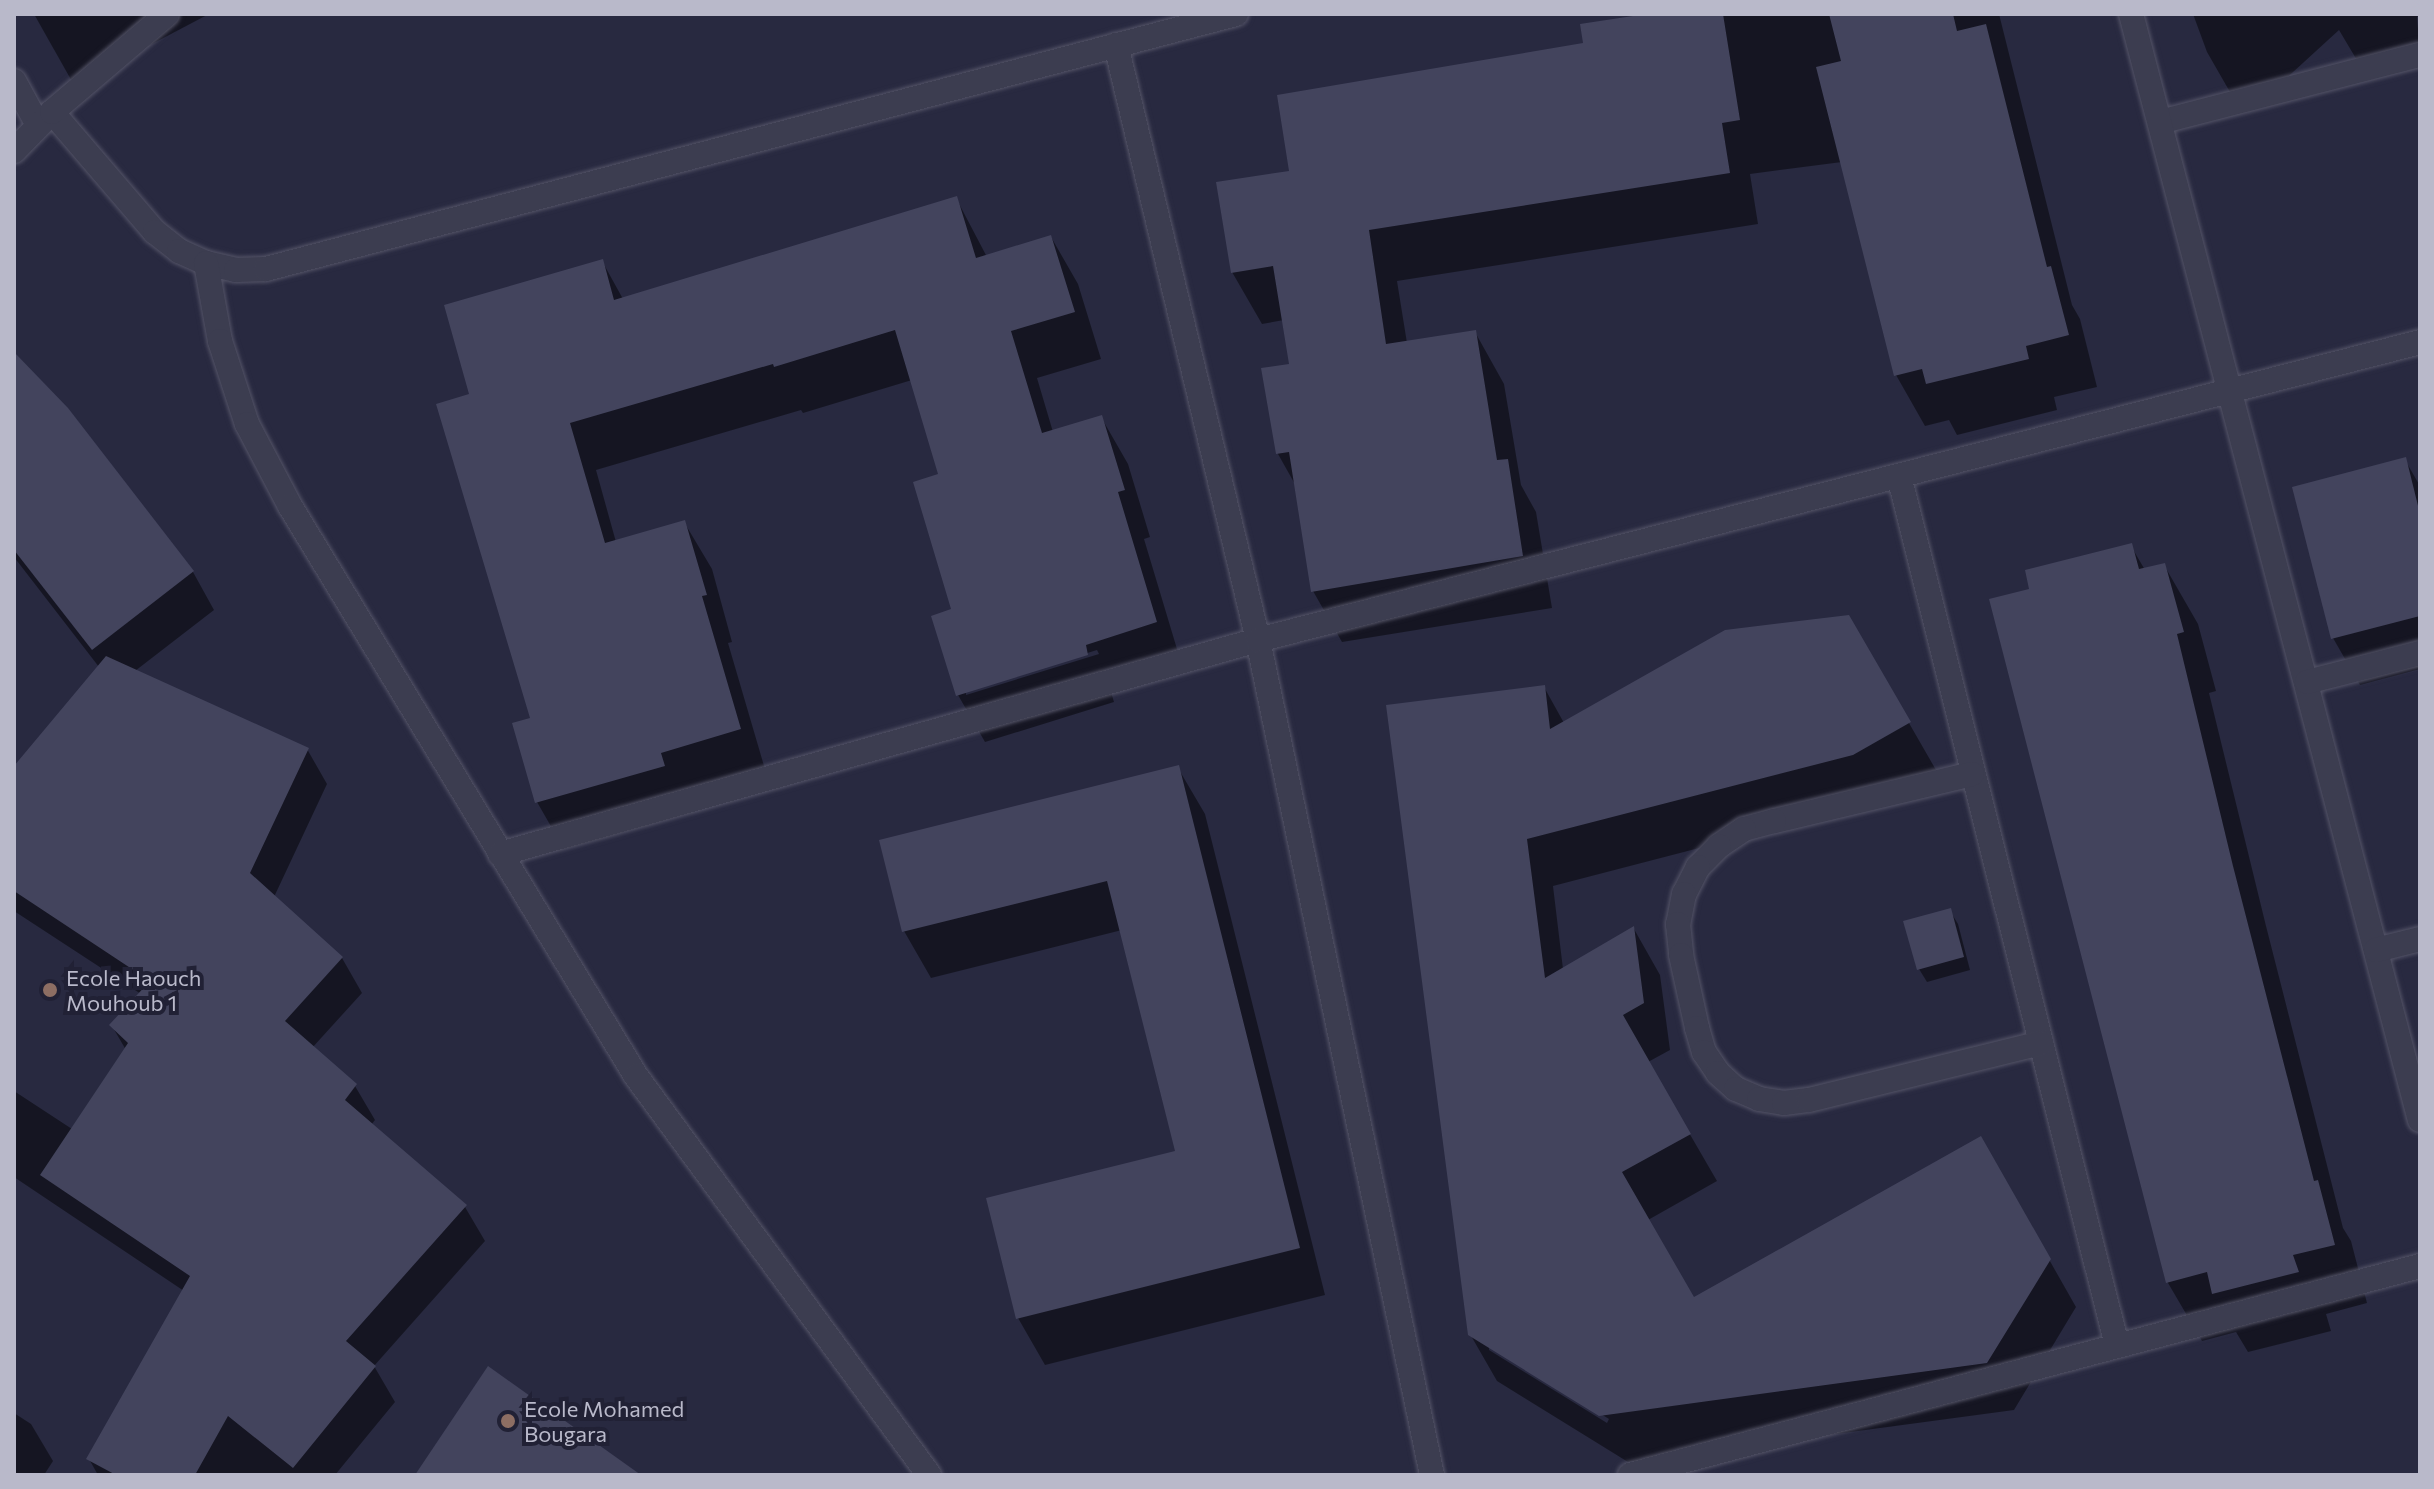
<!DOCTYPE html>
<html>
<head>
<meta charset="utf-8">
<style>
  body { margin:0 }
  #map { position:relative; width:2434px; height:1489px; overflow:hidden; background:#282940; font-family:Commissioner,sans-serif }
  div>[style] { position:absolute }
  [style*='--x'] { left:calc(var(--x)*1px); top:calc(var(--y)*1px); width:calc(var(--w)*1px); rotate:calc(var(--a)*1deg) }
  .shadow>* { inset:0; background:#0007 }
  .building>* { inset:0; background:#43445d }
  .roads { filter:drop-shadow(0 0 2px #545467) drop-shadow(0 0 2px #545467) }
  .lane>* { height:24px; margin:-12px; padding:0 12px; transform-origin:12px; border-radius:12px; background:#3c3d50 }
  .street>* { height:24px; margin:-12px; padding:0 12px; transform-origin:12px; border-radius:12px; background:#3c3d50 }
  .dots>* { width:22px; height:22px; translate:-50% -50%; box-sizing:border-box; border:4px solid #212135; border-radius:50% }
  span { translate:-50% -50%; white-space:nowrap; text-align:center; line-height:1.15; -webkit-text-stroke:8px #212135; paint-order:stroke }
  .poi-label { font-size:22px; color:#b9b9ca }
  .left { translate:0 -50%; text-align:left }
  .frame { position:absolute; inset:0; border:16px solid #b9b9ca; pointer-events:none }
</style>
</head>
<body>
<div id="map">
  <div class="shadow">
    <div style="clip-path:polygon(34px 14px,209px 14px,74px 85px)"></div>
    <div style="clip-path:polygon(1659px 14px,1999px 14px,2072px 305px,2080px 319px,2097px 387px,2054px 397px,2057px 410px,1957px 435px,1949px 420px,1925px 426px,1896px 375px,1842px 162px,1750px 174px,1758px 224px,1397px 281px,1407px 343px,1475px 332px,1504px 384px,1521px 485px,1536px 512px,1552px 608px,1342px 642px,1313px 591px,1296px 486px,1278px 454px,1291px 365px,1284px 320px,1262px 324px,1232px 272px,1291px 173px)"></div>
    <div style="clip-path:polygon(2193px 14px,2420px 14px,2417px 17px,2420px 53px,2364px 72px,2339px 30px,2280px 84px,2234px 99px,2207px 52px)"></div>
    <div style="clip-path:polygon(evenodd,956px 198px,987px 257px,1051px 237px,1078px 284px,1101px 359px,1037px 378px,1053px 432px,1101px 417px,1128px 464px,1150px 537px,1144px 539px,1183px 669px,1111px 692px,1114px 702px,985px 742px,958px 695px,941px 476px,912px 380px,803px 413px,801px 410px,596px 470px,616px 542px,684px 522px,712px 569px,732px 642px,728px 643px,767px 776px,686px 800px,690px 813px,564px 849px,537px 802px,532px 719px,472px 396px,602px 261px,623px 299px,956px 198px,1097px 650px,1099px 654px,966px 695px,966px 691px,1097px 650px)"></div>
    <div style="clip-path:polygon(14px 354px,66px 409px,193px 572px,214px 610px,135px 671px,307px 749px,327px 784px,274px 897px,342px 958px,362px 993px,312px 1048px,355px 1086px,375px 1120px,371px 1125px,465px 1207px,485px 1241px,374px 1366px,395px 1402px,335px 1475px,98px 1475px,89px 1459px,184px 1291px,14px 1177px,14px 1091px,72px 1129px,126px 1050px,112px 1026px,141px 994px,14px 911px,14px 769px,99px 667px,14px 557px)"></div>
    <div style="clip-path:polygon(2405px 460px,2420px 486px,2420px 669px,2360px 685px,2333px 638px)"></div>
    <div style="clip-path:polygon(2131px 546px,2145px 570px,2164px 565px,2198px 624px,2216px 691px,2209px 693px,2266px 926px,2343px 1228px,2351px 1241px,2367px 1303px,2326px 1314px,2331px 1331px,2248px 1352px,2236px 1332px,2202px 1341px,2168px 1283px,1991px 600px,2032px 590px)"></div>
    <div style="clip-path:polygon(evenodd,1848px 617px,1936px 770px,1880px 801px,1553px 886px,1563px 969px,1634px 929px,1660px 975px,1670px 1050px,1648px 1062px,1717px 1181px,1648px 1220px,1693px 1300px,1980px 1138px,2076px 1307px,2014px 1410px,1628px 1462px,1497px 1381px,1470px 1334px,1544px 687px,1564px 723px,1848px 617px,1489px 1345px,1609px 1419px,1607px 1423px,1489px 1350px,1489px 1345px)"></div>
    <div style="clip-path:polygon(1178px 768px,1205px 814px,1325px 1295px,1045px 1365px,1018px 1318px,1177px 1152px,1122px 930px,931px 978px,904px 931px)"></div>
    <div style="clip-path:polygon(1950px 911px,1958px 924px,1970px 970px,1927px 982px,1919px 969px)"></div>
    <div style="clip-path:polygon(14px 1413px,31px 1424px,53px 1461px,44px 1475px,14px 1475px)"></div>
  </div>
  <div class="building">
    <div style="clip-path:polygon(1646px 14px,1723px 14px,1740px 120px,1722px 123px,1730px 173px,1369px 230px,1386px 344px,1476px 330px,1497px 460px,1508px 459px,1523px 556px,1311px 592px,1289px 452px,1276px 454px,1261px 368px,1289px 364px,1273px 266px,1231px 273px,1216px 182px,1289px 171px,1277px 95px,1583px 43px,1580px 24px)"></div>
    <div style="clip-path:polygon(1829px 14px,1953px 14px,1957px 31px,1986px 24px,2047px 267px,2051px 266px,2069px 335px,2026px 346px,2029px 359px,1926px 384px,1922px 369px,1894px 376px,1816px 67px,1841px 61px)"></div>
    <div style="clip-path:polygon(957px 196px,976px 258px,1051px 235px,1075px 312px,1011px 331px,1042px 433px,1102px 415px,1125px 490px,1118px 492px,1157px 622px,1086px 645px,1088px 655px,956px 696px,931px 616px,951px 609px,913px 482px,938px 474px,895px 330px,774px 367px,773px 364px,570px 423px,605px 543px,685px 520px,707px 595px,702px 596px,741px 729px,661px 753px,665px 766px,535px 803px,512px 723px,530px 718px,436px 404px,469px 394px,444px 305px,603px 259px,614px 300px)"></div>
    <div style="clip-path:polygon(14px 352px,68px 408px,194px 571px,92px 650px,14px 550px)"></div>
    <div style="clip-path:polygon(2406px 457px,2420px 514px,2420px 616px,2331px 639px,2292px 487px)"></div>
    <div style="clip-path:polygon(2132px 543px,2139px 569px,2165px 563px,2184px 632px,2177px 634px,2233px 866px,2314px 1181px,2318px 1180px,2335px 1245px,2293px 1255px,2299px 1272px,2212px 1294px,2207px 1272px,2166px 1283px,1989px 599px,2029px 589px,2025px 570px)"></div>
    <div style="clip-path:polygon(1849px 615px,1911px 722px,1853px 755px,1527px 839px,1545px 978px,1634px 926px,1644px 1003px,1623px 1015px,1691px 1134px,1622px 1172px,1694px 1297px,1981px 1136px,2051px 1259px,1987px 1363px,1599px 1416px,1468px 1335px,1386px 705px,1545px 685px,1550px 729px,1725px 630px)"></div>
    <div style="clip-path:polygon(106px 656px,309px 748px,250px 873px,343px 957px,285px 1021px,357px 1084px,345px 1100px,467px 1205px,346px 1341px,376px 1366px,293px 1468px,228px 1416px,195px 1475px,116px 1475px,86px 1459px,190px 1276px,40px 1175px,128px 1043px,109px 1025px,150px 981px,14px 891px,14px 766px)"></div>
    <div style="clip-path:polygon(1179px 765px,1300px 1248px,1016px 1319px,986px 1198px,1175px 1151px,1107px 881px,902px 932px,879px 840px)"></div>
    <div style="clip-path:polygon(1951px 908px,1964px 957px,1917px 970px,1903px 921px)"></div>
    <div style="clip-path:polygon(488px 1366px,641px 1475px,415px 1475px)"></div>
  </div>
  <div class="roads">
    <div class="lane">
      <div style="--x:2160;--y:122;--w:268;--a:-14.5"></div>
    </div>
    <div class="street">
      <div style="--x:2131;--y:14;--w:1143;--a:75.36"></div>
      <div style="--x:1116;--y:45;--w:612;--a:76.58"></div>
      <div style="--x:1258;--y:640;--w:853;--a:78.23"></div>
      <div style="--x:14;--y:81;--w:50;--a:61.4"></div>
      <div style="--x:52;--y:112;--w:158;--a:49.4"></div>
      <div style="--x:155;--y:232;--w:31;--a:38"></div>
      <div style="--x:179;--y:251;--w:30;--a:24"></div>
      <div style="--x:206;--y:263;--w:31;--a:13"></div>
      <div style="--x:236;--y:270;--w:30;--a:-2"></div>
      <div style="--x:266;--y:269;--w:1003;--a:-14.73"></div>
      <div style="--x:14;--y:151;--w:54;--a:-45.7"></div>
      <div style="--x:52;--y:112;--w:151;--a:-40.4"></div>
      <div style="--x:206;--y:263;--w:79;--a:79.8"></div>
      <div style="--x:220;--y:341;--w:87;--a:72"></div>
      <div style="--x:247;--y:424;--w:93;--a:62.3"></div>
      <div style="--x:290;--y:506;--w:667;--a:58.74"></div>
      <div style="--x:636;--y:1076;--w:495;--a:53.7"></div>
      <div style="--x:1899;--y:476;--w:897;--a:75.93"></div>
      <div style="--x:2307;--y:682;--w:117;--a:-14.4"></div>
      <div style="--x:1972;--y:774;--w:204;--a:166.6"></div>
      <div style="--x:1774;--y:821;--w:31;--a:165"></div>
      <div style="--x:1744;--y:829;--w:30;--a:146"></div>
      <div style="--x:1719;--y:846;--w:30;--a:135"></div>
      <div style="--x:1698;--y:867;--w:30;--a:117"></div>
      <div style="--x:1684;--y:894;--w:31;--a:101"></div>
      <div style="--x:1678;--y:924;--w:31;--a:84"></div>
      <div style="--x:1681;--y:955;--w:75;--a:77.6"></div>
      <div style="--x:1697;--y:1028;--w:25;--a:74"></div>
      <div style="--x:1704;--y:1052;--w:25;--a:56"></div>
      <div style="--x:1718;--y:1073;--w:24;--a:42"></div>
      <div style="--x:1736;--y:1089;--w:25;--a:23"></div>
      <div style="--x:1759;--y:1099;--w:25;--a:9"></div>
      <div style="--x:1784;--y:1103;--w:25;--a:-7"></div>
      <div style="--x:1809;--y:1100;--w:239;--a:-13.8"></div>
      <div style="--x:500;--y:854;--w:788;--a:-15.77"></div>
      <div style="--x:1258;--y:640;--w:1200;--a:-14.38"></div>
      <div style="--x:2376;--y:950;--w:45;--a:-14"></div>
      <div style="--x:1630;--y:1475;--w:817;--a:-14.82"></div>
    </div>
  </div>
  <div class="dots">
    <div style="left:50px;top:990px;background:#8d6e63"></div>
    <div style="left:508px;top:1421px;background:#8d6e63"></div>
  </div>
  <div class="poi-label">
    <span class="left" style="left:66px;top:990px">Ecole Haouch<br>Mouhoub 1</span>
    <span class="left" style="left:524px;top:1421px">Ecole Mohamed<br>Bougara</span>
  </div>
  <div class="frame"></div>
</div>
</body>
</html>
